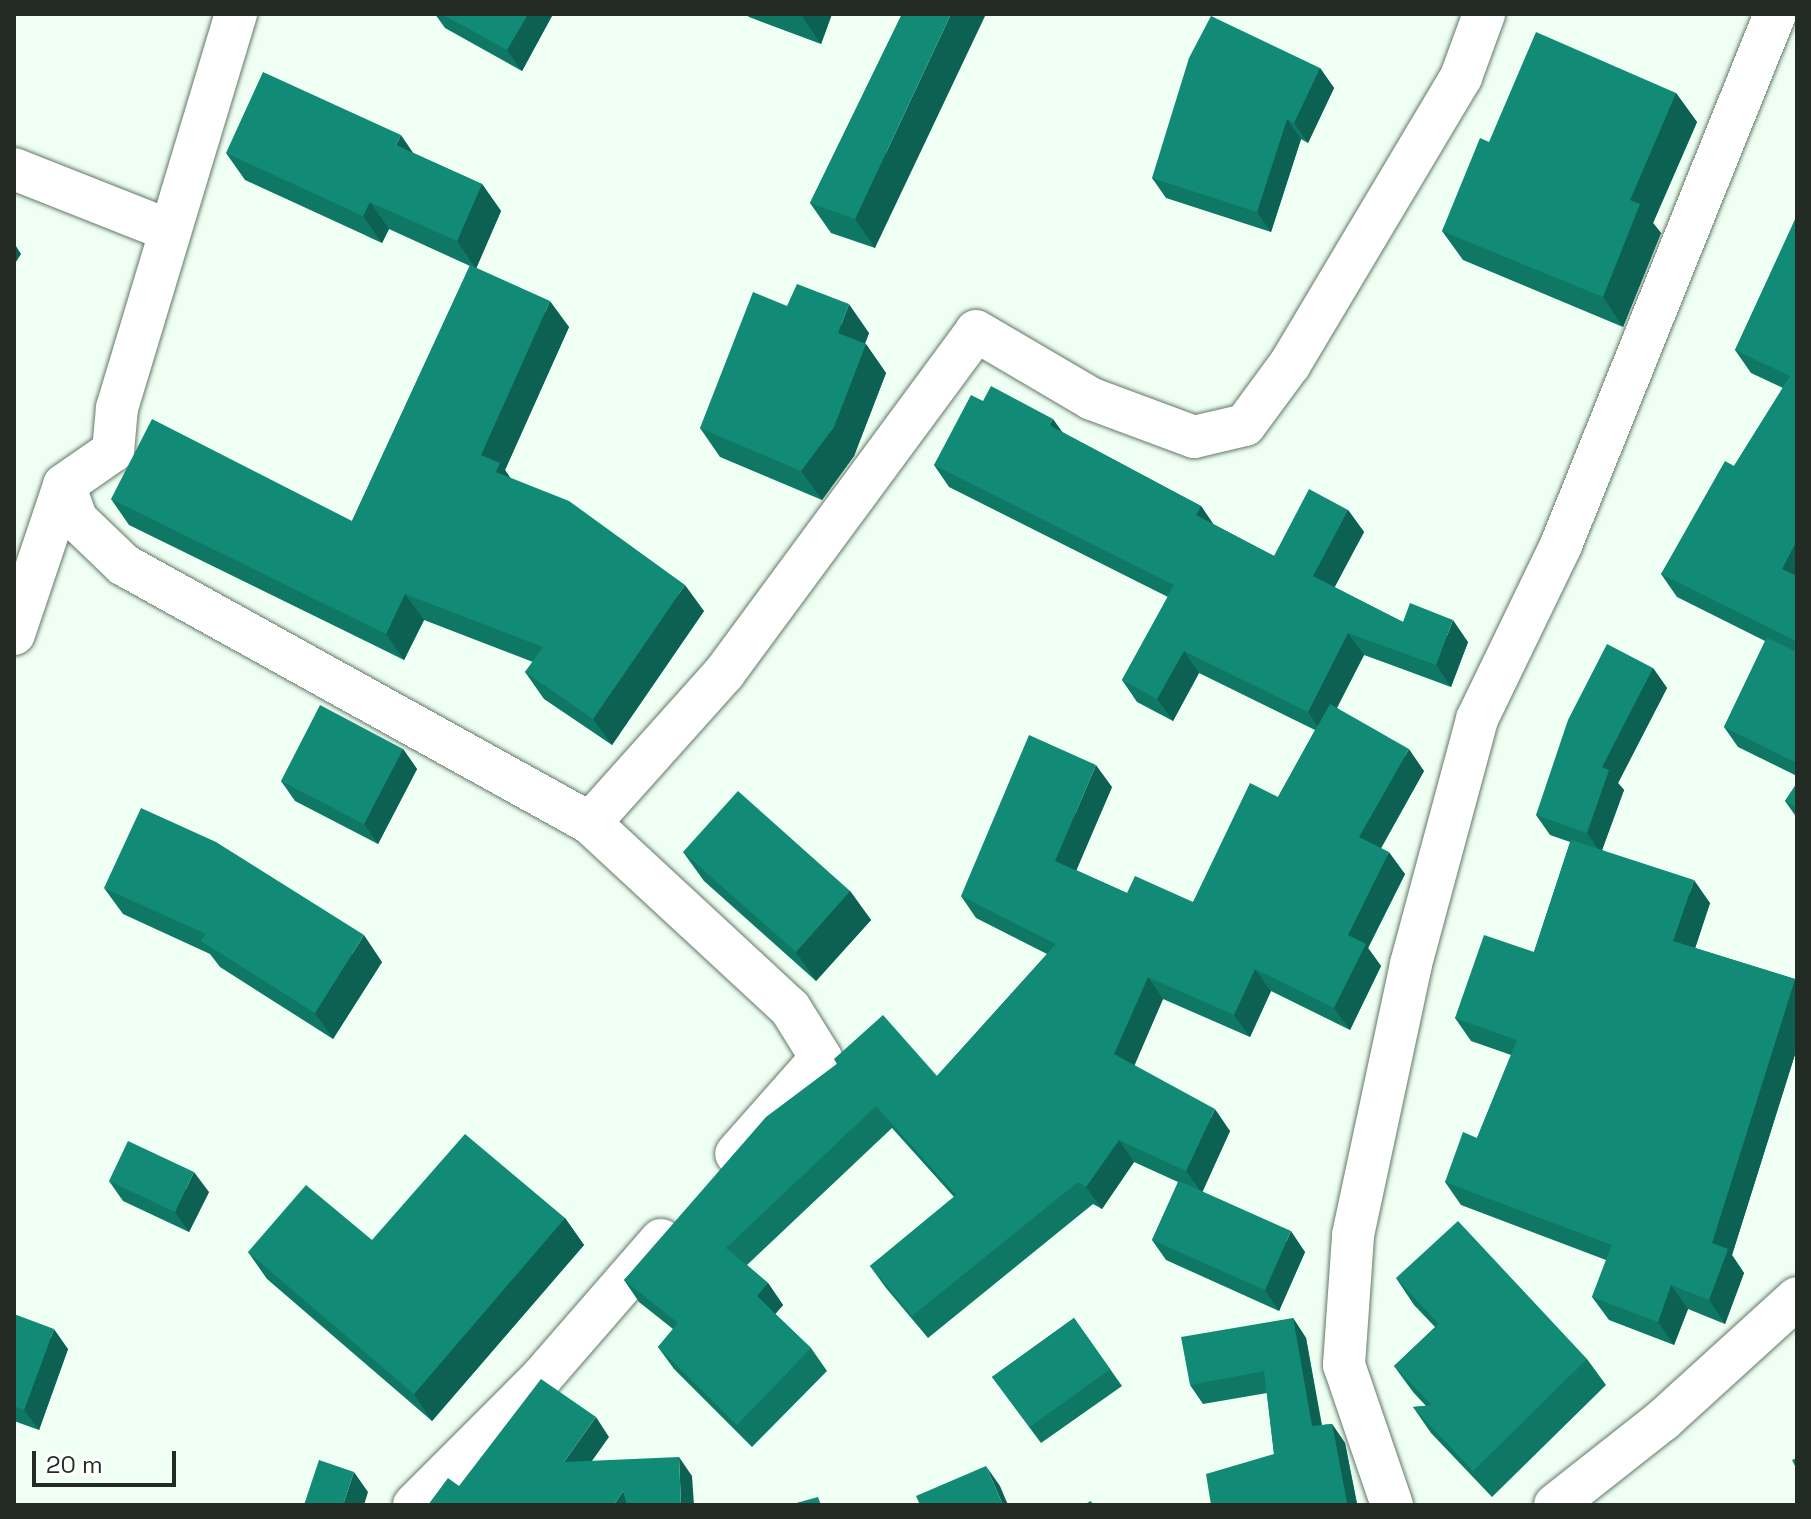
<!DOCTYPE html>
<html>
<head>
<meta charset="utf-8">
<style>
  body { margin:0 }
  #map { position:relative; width:1811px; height:1519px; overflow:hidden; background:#effff3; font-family:"Space Grotesk",sans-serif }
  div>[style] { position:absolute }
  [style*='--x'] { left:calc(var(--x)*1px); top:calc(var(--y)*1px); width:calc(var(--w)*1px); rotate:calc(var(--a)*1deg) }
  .roads { filter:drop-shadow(0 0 2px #617968) drop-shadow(0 0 2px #617968) }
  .minor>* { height:42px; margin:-21px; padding:0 21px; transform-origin:21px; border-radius:21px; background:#fff }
  .wall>* { inset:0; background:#0f7865 }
  .shaded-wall>* { inset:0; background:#0d6153 }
  .building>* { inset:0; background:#128b76 }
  span { translate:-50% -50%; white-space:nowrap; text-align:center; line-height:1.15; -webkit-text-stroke:8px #fff; paint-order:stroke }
  .frame { position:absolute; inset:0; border:16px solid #222c25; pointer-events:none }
  .scale { position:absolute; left:32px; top:1451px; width:144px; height:36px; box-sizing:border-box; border:4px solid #222c25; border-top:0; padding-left:10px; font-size:24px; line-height:28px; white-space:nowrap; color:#222c25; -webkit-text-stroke:6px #fff; paint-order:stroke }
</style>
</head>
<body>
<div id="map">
  <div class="roads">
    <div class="minor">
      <div style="--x:14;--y:169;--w:166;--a:21.6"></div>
      <div style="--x:64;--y:485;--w:37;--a:70"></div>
      <div style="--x:77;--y:520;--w:65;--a:43.8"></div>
      <div style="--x:124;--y:565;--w:533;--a:28.97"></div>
      <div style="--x:590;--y:823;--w:272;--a:42.8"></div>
      <div style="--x:790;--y:1008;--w:59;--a:58.2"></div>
      <div style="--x:821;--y:1058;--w:128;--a:131.5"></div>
      <div style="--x:14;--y:634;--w:157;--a:-71.4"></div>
      <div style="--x:64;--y:485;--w:60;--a:-34.8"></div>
      <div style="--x:113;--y:451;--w:43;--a:-84.7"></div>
      <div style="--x:117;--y:408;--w:412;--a:-73.2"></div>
      <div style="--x:590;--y:823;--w:203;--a:-48.2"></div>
      <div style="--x:725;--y:672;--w:423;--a:-53.6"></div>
      <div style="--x:976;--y:331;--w:134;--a:30.4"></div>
      <div style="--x:1092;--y:399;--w:109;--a:20.4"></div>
      <div style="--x:1194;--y:437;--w:52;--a:-13.2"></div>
      <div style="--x:1245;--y:425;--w:76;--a:-53.6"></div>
      <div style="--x:1290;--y:364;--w:334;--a:-59.2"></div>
      <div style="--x:1461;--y:77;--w:67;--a:-69.9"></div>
      <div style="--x:414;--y:1505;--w:180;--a:-45"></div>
      <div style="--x:541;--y:1378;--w:183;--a:-49"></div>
      <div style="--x:1392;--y:1505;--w:148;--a:-108.9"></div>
      <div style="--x:1344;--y:1365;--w:130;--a:-86"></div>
      <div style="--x:1353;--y:1235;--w:277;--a:-77.9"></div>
      <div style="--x:1411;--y:964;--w:254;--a:-74.9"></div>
      <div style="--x:1477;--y:719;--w:193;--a:-64.2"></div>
      <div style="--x:1561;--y:545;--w:573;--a:-68.05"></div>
      <div style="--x:1555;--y:1505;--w:137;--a:-38.2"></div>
      <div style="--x:1663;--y:1420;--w:181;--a:-42.3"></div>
    </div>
  </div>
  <div class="wall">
    <div style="clip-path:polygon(435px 14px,553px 14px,522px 71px,445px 28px)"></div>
    <div style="clip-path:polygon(746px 14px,832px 14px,821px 44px,749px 17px)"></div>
    <div style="clip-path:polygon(902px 14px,875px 248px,831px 233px,810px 203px)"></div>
    <div style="clip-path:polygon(1320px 68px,1334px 88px,1308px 143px,1301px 139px,1271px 232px,1166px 198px,1152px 178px)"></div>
    <div style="clip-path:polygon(1676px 93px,1697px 122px,1653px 223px,1661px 233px,1623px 327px,1463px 260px,1442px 231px,1489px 142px)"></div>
    <div style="clip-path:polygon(226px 153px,413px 153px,482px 184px,501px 211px,476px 268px,569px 327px,505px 470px,510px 478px,704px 611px,612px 745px,544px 699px,525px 672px,533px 662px,424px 620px,404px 660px,129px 525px,111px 499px,352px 521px,470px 266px,389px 229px,382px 243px,245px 180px)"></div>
    <div style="clip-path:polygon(1797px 217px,1797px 776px,1738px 747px,1724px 727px,1765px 641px,1677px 597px,1661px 574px,1734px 466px,1783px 388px,1751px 373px,1735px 350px)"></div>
    <div style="clip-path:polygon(787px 306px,869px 333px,865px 343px,886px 373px,854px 456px,822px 500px,720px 457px,700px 428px)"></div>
    <div style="clip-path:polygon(983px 401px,1062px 432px,1201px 506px,1213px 524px,1274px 556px,1348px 510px,1364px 532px,1334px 587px,1403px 622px,1468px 642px,1451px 687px,1364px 655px,1337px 708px,1424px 771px,1381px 848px,1405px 874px,1368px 948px,1381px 966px,1350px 1030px,1271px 991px,1250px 1037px,1163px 999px,1134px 1065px,1230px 1131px,1202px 1192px,1305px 1252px,1279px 1311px,1166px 1260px,1152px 1240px,1178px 1182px,1134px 1162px,1102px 1209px,1093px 1204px,928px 1338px,886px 1288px,870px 1266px,954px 1197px,892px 1128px,747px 1265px,768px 1283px,783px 1305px,775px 1314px,811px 1348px,827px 1371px,752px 1447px,674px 1369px,658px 1347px,673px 1329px,639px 1302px,624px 1280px,837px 1064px,834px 1059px,937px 1076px,1047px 954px,976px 918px,961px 896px,1112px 787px,1076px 870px,1127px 893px,1193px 902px,1278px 797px,1315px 730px,1199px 673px,1173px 721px,1137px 702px,1122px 680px,1168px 597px,949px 487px,934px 465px)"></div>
    <div style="clip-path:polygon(1653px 668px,1667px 688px,1618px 783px,1624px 790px,1602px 850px,1710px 903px,1695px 948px,1795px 979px,1797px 982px,1797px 1048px,1732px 1255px,1744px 1273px,1725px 1324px,1688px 1309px,1674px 1345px,1609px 1320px,1592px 1297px,1606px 1260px,1461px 1205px,1445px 1182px,1477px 1138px,1511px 1055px,1471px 1041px,1455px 1018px,1534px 952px,1570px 842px,1550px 835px,1536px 815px)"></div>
    <div style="clip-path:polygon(403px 749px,417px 769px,378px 844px,295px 801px,281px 781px)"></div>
    <div style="clip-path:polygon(1797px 783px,1797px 818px,1785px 801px)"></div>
    <div style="clip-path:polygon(683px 852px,850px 891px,871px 920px,816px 981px,704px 881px)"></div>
    <div style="clip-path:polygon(104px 888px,382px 962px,333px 1039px,220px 967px,210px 954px,123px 914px)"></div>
    <div style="clip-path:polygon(109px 1181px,209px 1192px,189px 1232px,123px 1201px)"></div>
    <div style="clip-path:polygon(565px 1218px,584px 1245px,432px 1421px,267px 1279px,248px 1252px,372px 1240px)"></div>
    <div style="clip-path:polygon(1396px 1278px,1587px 1359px,1606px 1385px,1492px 1497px,1431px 1433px,1413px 1407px,1426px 1406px,1413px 1392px,1394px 1366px,1435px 1327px,1414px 1305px)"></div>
    <div style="clip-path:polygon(14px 1314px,68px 1349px,39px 1430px,14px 1421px)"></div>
    <div style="clip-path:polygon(1074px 1318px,1122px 1386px,1041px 1443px,992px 1377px)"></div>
    <div style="clip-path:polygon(1293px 1318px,1306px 1338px,1322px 1425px,1332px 1424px,1345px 1443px,1357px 1503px,1362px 1503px,1363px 1505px,1211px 1505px,1274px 1454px,1267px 1393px,1203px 1404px,1190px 1385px)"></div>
  </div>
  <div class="shaded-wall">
    <div style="clip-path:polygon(528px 14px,553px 14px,522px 71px,507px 50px)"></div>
    <div style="clip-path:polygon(804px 14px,832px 14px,821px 44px,803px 18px)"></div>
    <div style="clip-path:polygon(951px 14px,986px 14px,875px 248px,855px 219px)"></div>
    <div style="clip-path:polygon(1320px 68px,1334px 88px,1308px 143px,1294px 123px)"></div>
    <div style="clip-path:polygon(1676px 93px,1697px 122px,1653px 223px,1661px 233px,1623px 327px,1603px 297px,1630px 200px)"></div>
    <div style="clip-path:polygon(1287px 119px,1301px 139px,1271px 232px,1257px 212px)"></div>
    <div style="clip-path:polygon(401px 135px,420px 163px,396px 145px)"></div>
    <div style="clip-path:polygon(482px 184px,501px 211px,476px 269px,457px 241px)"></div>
    <div style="clip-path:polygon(370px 202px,389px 229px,382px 243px,363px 216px)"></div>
    <div style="clip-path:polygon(14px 243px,21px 254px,14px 265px)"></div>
    <div style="clip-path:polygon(550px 301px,569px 327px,505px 470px,518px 489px,500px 479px,481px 455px)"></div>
    <div style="clip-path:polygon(849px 304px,869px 333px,858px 362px,838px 333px)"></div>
    <div style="clip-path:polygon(866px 344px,886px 373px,854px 456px,822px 500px,801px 471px)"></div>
    <div style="clip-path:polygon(1053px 419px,1068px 440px,1049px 425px)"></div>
    <div style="clip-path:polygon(1201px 506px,1216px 528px,1196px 515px)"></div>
    <div style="clip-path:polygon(1348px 510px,1364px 532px,1329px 598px,1313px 576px)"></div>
    <div style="clip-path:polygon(1797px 540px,1797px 591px,1782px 569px)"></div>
    <div style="clip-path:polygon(685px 585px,704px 611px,612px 745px,593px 719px)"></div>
    <div style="clip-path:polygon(405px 594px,424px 620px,404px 660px,386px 634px)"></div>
    <div style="clip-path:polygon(1453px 620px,1468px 642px,1451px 687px,1436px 665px)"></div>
    <div style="clip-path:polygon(1348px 633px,1364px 655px,1323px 734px,1308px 712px)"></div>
    <div style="clip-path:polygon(1184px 651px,1199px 673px,1173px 721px,1157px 699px)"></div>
    <div style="clip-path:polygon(1653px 668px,1667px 688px,1618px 783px,1624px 790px,1601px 853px,1587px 833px,1602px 767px)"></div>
    <div style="clip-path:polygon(403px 749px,417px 769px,378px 844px,364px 824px)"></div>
    <div style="clip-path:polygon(1409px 749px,1424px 771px,1375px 859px,1359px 837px)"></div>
    <div style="clip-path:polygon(1096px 765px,1112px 787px,1071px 883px,1055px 861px)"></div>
    <div style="clip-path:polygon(1389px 852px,1405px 874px,1368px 948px,1381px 966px,1350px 1030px,1334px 1008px,1348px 935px)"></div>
    <div style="clip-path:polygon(1694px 880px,1710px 903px,1690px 964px,1673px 941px)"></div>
    <div style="clip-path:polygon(850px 891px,871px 920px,816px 981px,796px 952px)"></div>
    <div style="clip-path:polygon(364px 935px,382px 962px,333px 1039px,315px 1013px)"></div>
    <div style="clip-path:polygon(1255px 969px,1271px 991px,1250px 1037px,1234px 1015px)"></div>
    <div style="clip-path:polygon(1148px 977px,1163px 999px,1130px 1076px,1114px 1054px)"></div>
    <div style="clip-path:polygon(1795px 979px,1797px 982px,1797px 1048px,1732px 1255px,1744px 1273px,1725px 1324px,1709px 1300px,1712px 1243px)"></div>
    <div style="clip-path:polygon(1215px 1109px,1230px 1131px,1202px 1193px,1186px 1171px)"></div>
    <div style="clip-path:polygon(1119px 1140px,1134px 1162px,1102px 1209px,1086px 1187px)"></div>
    <div style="clip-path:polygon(194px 1172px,209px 1192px,189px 1232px,175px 1212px)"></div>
    <div style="clip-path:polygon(565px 1218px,584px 1245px,432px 1421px,414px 1394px)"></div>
    <div style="clip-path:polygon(1291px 1231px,1305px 1252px,1279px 1311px,1265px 1290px)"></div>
    <div style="clip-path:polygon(768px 1283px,783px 1305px,772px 1318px,757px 1296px)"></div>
    <div style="clip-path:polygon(1671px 1285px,1688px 1309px,1674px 1345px,1658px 1322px)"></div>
    <div style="clip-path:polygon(1293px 1318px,1306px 1338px,1325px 1446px,1312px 1426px)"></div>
    <div style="clip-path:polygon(54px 1329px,68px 1349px,39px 1430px,24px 1410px)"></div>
    <div style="clip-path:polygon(596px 1417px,609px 1437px,577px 1482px,564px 1462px)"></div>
    <div style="clip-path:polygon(1332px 1424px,1345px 1443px,1357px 1505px,1347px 1503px)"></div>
    <div style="clip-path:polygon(679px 1457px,692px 1476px,694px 1505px,681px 1505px)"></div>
    <div style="clip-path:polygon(986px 1466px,1000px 1486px,1008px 1505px,1003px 1505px)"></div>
    <div style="clip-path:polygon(354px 1472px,368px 1492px,364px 1505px,343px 1505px)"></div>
    <div style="clip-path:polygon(623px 1491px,633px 1505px,614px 1505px)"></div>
  </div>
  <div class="building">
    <div style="clip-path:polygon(442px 14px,528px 14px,507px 50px)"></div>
    <div style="clip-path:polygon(902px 14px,951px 14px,855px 219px,810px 203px)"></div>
    <div style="clip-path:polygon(1211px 16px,1320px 68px,1294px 123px,1287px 119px,1257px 212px,1152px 178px,1189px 58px)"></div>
    <div style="clip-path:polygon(1536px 32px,1676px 93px,1630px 200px,1640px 204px,1603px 297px,1442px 231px,1480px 138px,1489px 142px)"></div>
    <div style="clip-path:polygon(263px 72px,401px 135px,396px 145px,482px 184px,457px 241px,370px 202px,363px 216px,226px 153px)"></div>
    <div style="clip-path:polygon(1796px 217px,1797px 540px,1782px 569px,1797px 576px,1796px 641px,1661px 574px,1725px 461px,1734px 466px,1790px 376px,1735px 350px)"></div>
    <div style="clip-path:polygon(470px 265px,550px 301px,481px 455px,500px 463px,496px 472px,569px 501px,685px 585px,593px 719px,525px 672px,543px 647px,405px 594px,386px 634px,111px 499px,152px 419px,352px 521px)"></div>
    <div style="clip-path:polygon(797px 284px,849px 304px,838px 333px,866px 344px,834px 427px,801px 471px,700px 428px,753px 292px,787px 306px)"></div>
    <div style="clip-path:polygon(991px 386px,1053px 419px,1049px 425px,1201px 506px,1196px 515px,1274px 556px,1309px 489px,1348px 510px,1313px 576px,1403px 622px,1410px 603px,1453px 620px,1436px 665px,1348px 633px,1308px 712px,1184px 651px,1157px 699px,1122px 680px,1174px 585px,934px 465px,971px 395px,983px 401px)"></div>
    <div style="clip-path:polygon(1767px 638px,1797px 652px,1797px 763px,1724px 727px)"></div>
    <div style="clip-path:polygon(1607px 644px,1653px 668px,1602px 767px,1609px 770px,1587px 833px,1536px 815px,1568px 720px)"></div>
    <div style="clip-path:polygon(1330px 704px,1409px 749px,1359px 837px,1389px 852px,1348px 935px,1366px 944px,1334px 1008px,1255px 969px,1234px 1015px,1148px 977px,1114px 1054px,1215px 1109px,1186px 1171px,1119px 1140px,1086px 1187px,1078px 1182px,912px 1316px,870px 1266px,956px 1195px,876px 1106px,726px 1248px,768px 1283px,757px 1296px,811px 1348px,737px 1425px,658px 1347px,678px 1323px,624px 1280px,766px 1117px,838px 1063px,834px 1059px,883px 1015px,937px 1076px,1056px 944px,961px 896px,1029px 735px,1096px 765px,1055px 861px,1127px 893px,1135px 876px,1193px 902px,1250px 783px,1278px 797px)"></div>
    <div style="clip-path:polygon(320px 705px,403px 749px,364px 824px,281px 781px)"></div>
    <div style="clip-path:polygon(1797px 783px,1797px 808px,1785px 801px)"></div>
    <div style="clip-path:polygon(738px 791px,850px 891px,796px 952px,683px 852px)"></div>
    <div style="clip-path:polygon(141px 808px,216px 842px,364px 935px,315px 1013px,201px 941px,206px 934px,104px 888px)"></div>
    <div style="clip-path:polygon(1571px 840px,1694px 880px,1673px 941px,1795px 979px,1712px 1243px,1728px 1249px,1709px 1300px,1671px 1285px,1658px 1322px,1592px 1297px,1612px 1245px,1445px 1182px,1463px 1132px,1477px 1138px,1517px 1040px,1455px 1018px,1484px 935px,1534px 952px)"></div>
    <div style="clip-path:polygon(465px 1134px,565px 1218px,414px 1394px,248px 1252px,306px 1185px,372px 1240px)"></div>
    <div style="clip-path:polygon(128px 1141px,194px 1172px,175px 1212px,109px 1181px)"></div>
    <div style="clip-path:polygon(1179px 1181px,1291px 1231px,1265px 1290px,1152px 1240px)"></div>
    <div style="clip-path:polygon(1458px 1221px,1587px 1359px,1473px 1471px,1413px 1407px,1432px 1405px,1394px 1366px,1439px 1324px,1396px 1278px)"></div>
    <div style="clip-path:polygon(14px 1314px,54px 1329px,24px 1410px,14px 1406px)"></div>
    <div style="clip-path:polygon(1074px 1318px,1110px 1369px,1030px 1427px,992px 1377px)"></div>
    <div style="clip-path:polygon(1293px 1318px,1312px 1426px,1332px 1424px,1347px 1503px,1362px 1503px,1362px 1505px,1211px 1505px,1206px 1474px,1274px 1454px,1264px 1371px,1190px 1385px,1181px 1337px)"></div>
    <div style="clip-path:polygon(541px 1379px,596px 1417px,564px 1462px,679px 1457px,681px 1505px,627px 1505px,623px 1491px,614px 1505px,428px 1505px,448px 1478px,459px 1486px)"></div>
    <div style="clip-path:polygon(1797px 1458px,1797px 1470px,1792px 1460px)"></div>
    <div style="clip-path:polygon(319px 1460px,354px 1472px,343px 1505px,304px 1505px)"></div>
    <div style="clip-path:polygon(986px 1466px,1003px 1505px,920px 1505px,916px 1496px)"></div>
    <div style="clip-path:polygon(818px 1497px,821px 1505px,789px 1505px)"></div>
    <div style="clip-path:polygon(1091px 1501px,1093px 1505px,1083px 1505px)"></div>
  </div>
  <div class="frame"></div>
  <div class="scale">20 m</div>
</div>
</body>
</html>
